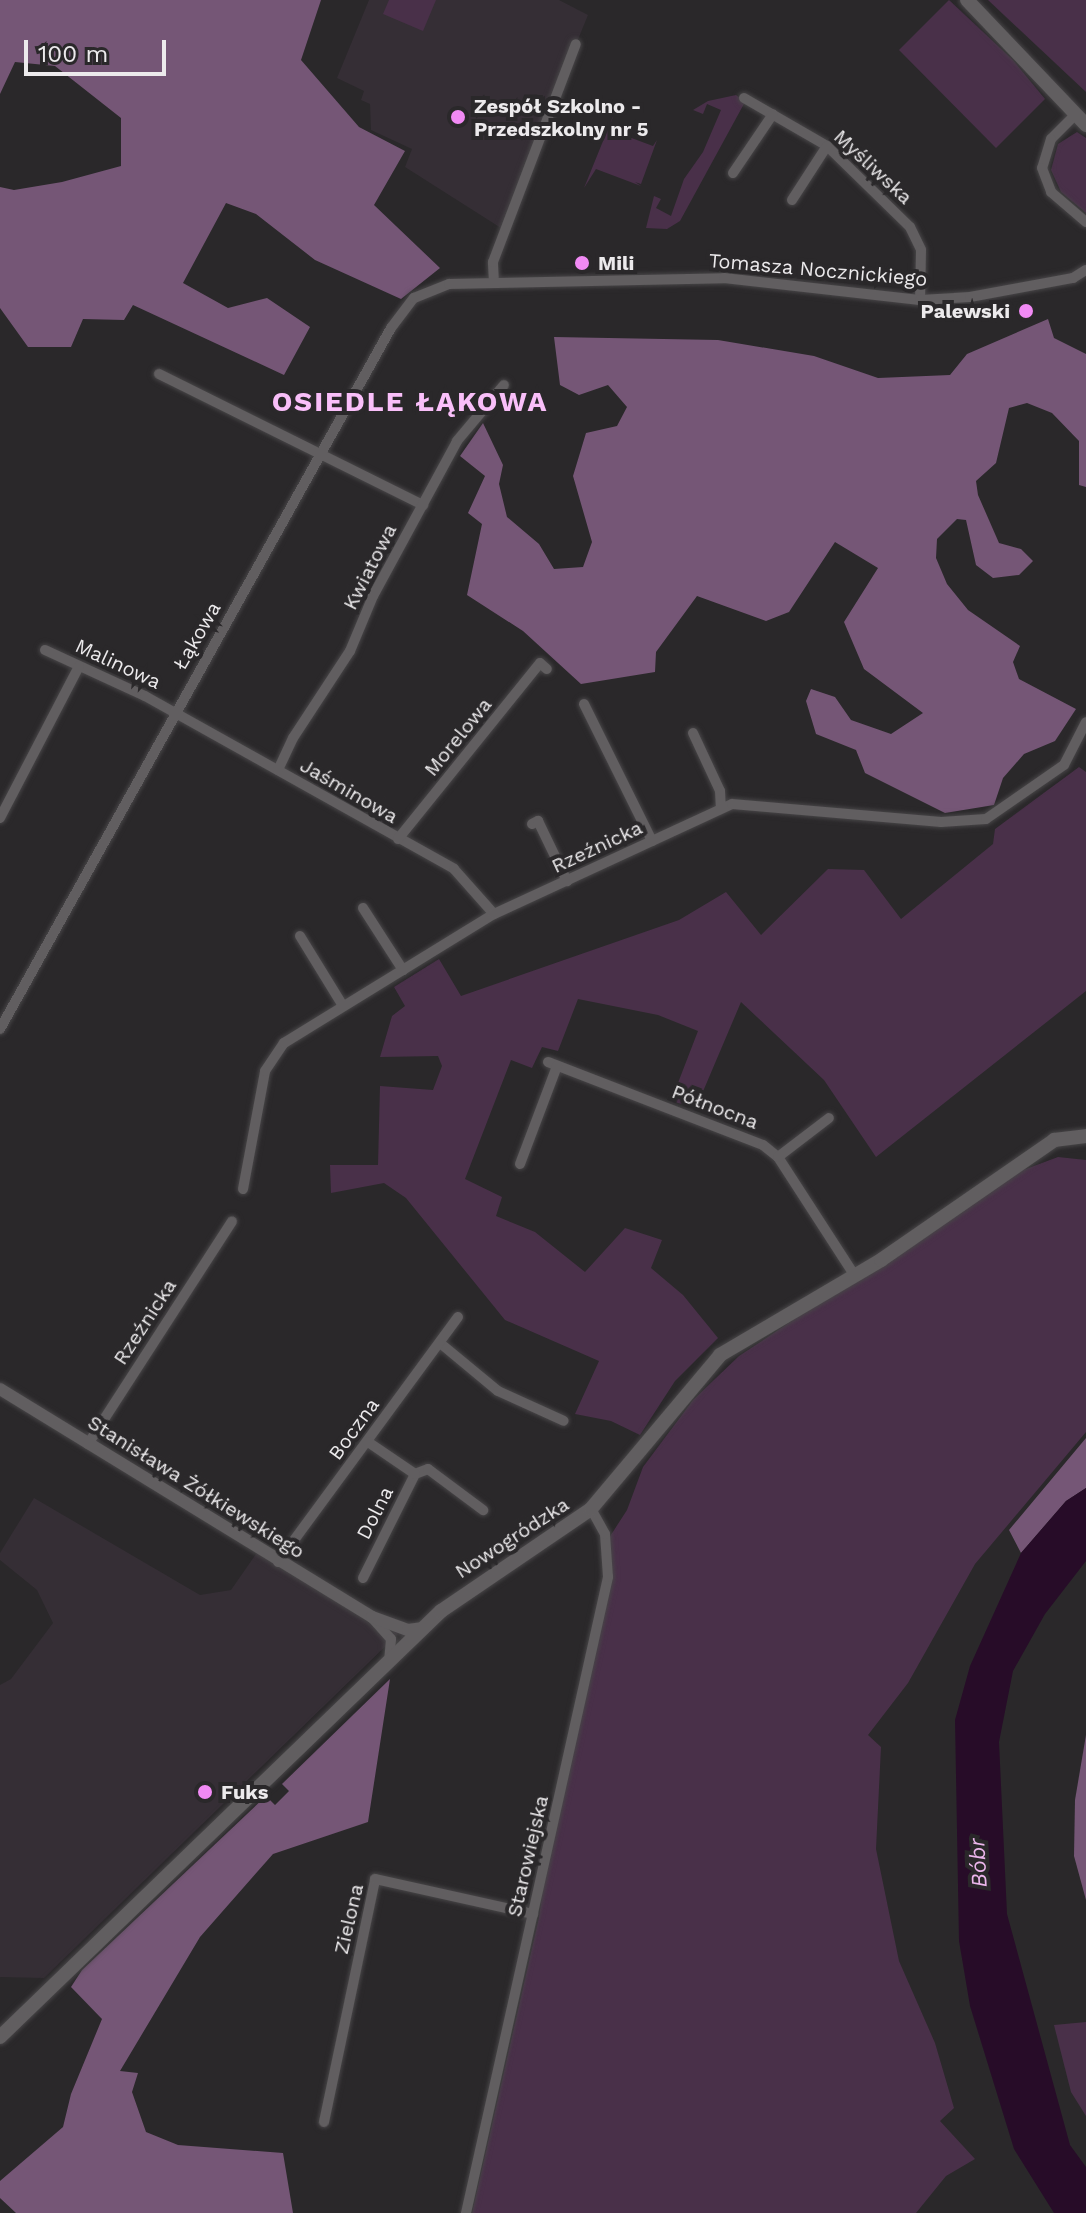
<!DOCTYPE html>
<html>
<head>
<meta charset="utf-8">
<style>
  body { margin:0 }
  #map { position:relative; width:1086px; height:2213px; overflow:hidden; background:#2a282a; font-family:"Work Sans",sans-serif }
  div>[style] { position:absolute }
  [style*='--x'] { left:calc(var(--x)*1px); top:calc(var(--y)*1px); width:calc(var(--w)*1px); rotate:calc(var(--a)*1deg) }
  .built>* { inset:0; background:#352e35 }
  .green>* { inset:0; background:#493049 }
  .forest>* { inset:0; background:#755676 }
  .water>* { inset:0; background:#270c28 }
  .roads { filter:drop-shadow(0 0 2px #474547) drop-shadow(0 0 2px #474547) }
  .minor>* { height:10px; margin:-5px; padding:0 5px; transform-origin:5px; border-radius:5px; background:#615e60 }
  .tertiary>* { height:12px; margin:-6px; padding:0 6px; transform-origin:6px; border-radius:6px; background:#615e60 }
  .secondary>* { height:14px; margin:-7px; padding:0 7px; transform-origin:7px; border-radius:7px; background:#615e60 }
  .dots>* { width:22px; height:22px; translate:-50% -50%; box-sizing:border-box; border:4px solid #2a282a; border-radius:50% }
  span { translate:-50% -50%; white-space:nowrap; text-align:center; line-height:1.15; -webkit-text-stroke:8px #2a282a; paint-order:stroke }
  .poi-label { font-size:20px; color:#eceaec; font-weight:700 }
  .left { translate:0 -50%; text-align:left }
  .right { translate:-100% -50%; text-align:right }
  .street-label { font-size:20px; color:#eceaec }
  .water-label { font-size:22px; color:#ecb6ec; font-style:italic }
  .district-label { font-size:28px; color:#f9bff9; font-weight:700; letter-spacing:2px }
  .scale { position:absolute; left:24px; top:40px; width:142px; height:36px; box-sizing:border-box; border:4px solid #eceaec; border-top:0; padding-left:10px; font-size:24px; line-height:28px; white-space:nowrap; color:#eceaec; -webkit-text-stroke:6px #2a282a; paint-order:stroke }
</style>
</head>
<body>
<div id="map">
  <div class="built">
    <div style="clip-path:polygon(369px 0,559px 0,588px 15px,501px 228px,405px 167px,412px 149px,371px 130px,370px 104px,361px 100px,364px 91px,337px 78px)"></div>
    <div style="clip-path:polygon(34px 1498px,200px 1595px,231px 1590px,263px 1544px,398px 1634px,44px 1978px,0 1977px,0 1685px,11px 1679px,53px 1623px,37px 1590px,0 1560px,0 1553px)"></div>
  </div>
  <div class="green">
    <div style="clip-path:polygon(389px 0,436px 0,423px 31px,383px 14px)"></div>
    <div style="clip-path:polygon(949px 0,1013px 60px,1045px 99px,996px 148px,899px 50px)"></div>
    <div style="clip-path:polygon(988px 0,1086px 0,1086px 92px)"></div>
    <div style="clip-path:polygon(736px 95px,745px 102px,680px 221px,667px 229px,646px 228px,654px 196px,661px 199px,656px 208px,671px 216px,684px 179px,703px 152px,721px 110px,707px 104px,703px 114px,693px 110px,708px 101px)"></div>
    <div style="clip-path:polygon(618px 104px,611px 122px,620px 126px,618px 133px,653px 146px,657px 140px,641px 184px,635px 182px,641px 186px,596px 169px,584px 188px)"></div>
    <div style="clip-path:polygon(1077px 132px,1086px 138px,1086px 213px,1061px 192px,1051px 170px,1058px 144px)"></div>
    <div style="clip-path:polygon(1079px 767px,1086px 772px,1086px 991px,876px 1157px,824px 1080px,741px 1002px,696px 1108px,671px 1101px,698px 1031px,658px 1015px,578px 999px,558px 1051px,542px 1047px,532px 1068px,511px 1060px,465px 1179px,502px 1197px,496px 1216px,535px 1232px,585px 1272px,625px 1228px,662px 1240px,651px 1268px,683px 1295px,718px 1338px,675px 1381px,640px 1435px,611px 1421px,575px 1414px,599px 1361px,505px 1320px,406px 1198px,384px 1183px,331px 1193px,330px 1165px,378px 1165px,380px 1086px,433px 1090px,442px 1066px,438px 1056px,380px 1057px,392px 1016px,405px 1006px,394px 987px,439px 959px,461px 996px,679px 920px,726px 892px,761px 935px,828px 869px,864px 870px,901px 919px,993px 844px,995px 829px)"></div>
    <div style="clip-path:polygon(1058px 1157px,1086px 1160px,1086px 1432px,975px 1564px,908px 1683px,868px 1735px,881px 1747px,876px 1849px,899px 1961px,935px 2043px,954px 2108px,940px 2121px,975px 2159px,946px 2176px,916px 2213px,472px 2213px,539px 1917px,560px 1772px,608px 1559px,607px 1541px,627px 1510px,643px 1467px,693px 1400px,739px 1356px,1013px 1174px)"></div>
    <div style="clip-path:polygon(1086px 2022px,1086px 2116px,1071px 2092px,1054px 2025px)"></div>
  </div>
  <div class="forest">
    <div style="clip-path:polygon(0 0,321px 0,301px 60px,359px 127px,405px 151px,374px 205px,440px 268px,401px 299px,315px 260px,256px 214px,226px 203px,183px 283px,228px 308px,267px 298px,310px 327px,284px 375px,133px 305px,124px 320px,83px 319px,71px 347px,28px 347px,0 308px,0 187px,14px 190px,62px 182px,121px 166px,121px 118px,55px 66px,15px 62px,0 94px)"></div>
    <div style="clip-path:polygon(1048px 319px,1054px 338px,1086px 354px,1086px 487px,1079px 485px,1079px 441px,1052px 413px,1027px 403px,1009px 408px,996px 463px,976px 481px,978px 495px,999px 543px,1021px 549px,1033px 561px,1019px 575px,993px 578px,976px 565px,966px 520px,957px 519px,937px 539px,936px 558px,947px 584px,968px 610px,1020px 646px,1013px 662px,1019px 679px,1076px 709px,1055px 741px,1024px 754px,1003px 778px,994px 805px,945px 813px,865px 773px,856px 750px,816px 734px,806px 701px,811px 689px,835px 697px,851px 720px,891px 734px,923px 713px,864px 669px,844px 622px,878px 568px,835px 542px,789px 612px,766px 621px,697px 596px,656px 652px,655px 672px,581px 684px,523px 631px,467px 595px,482px 524px,468px 513px,485px 476px,460px 456px,483px 423px,503px 465px,499px 484px,507px 517px,539px 544px,554px 569px,583px 567px,592px 542px,573px 476px,586px 433px,617px 426px,627px 407px,608px 385px,579px 395px,560px 385px,554px 337px,718px 340px,814px 356px,878px 378px,950px 375px,967px 354px)"></div>
    <div style="clip-path:polygon(1086px 1438px,1086px 1488px,1066px 1501px,1021px 1553px,1009px 1530px)"></div>
    <div style="clip-path:polygon(390px 1679px,368px 1822px,273px 1854px,200px 1937px,120px 2071px,138px 2073px,132px 2092px,146px 2132px,178px 2145px,283px 2153px,293px 2213px,16px 2213px,0 2198px,0 2181px,63px 2127px,71px 2094px,102px 2019px,71px 1987px,82px 1970px,266px 1796px,275px 1805px,289px 1791px,282px 1784px)"></div>
    <div style="clip-path:polygon(1086px 1735px,1086px 1900px,1074px 1856px,1075px 1800px)"></div>
  </div>
  <div class="water">
    <div style="clip-path:polygon(1086px 1488px,1086px 1561px,1045px 1614px,1013px 1671px,999px 1742px,1007px 1914px,1070px 2145px,1086px 2167px,1086px 2213px,1054px 2213px,1014px 2149px,970px 2006px,959px 1941px,955px 1720px,970px 1666px,1021px 1553px,1066px 1501px)"></div>
  </div>
  <div class="roads">
    <div class="minor">
      <div style="--x:744;--y:98;--w:96;--a:30"></div>
      <div style="--x:827;--y:146;--w:116;--a:44.3"></div>
      <div style="--x:910;--y:227;--w:25;--a:64"></div>
      <div style="--x:921;--y:250;--w:50;--a:91.1"></div>
      <div style="--x:1076;--y:114;--w:35;--a:135"></div>
      <div style="--x:1051;--y:139;--w:30;--a:107"></div>
      <div style="--x:1042;--y:168;--w:26;--a:69"></div>
      <div style="--x:1051;--y:192;--w:46;--a:40.6"></div>
      <div style="--x:733;--y:173;--w:71;--a:-55.9"></div>
      <div style="--x:792;--y:200;--w:64;--a:-57.1"></div>
      <div style="--x:494;--y:283;--w:21;--a:-93"></div>
      <div style="--x:493;--y:262;--w:233;--a:-69.2"></div>
      <div style="--x:159;--y:374;--w:295;--a:26.4"></div>
      <div style="--x:45;--y:650;--w:110;--a:24.7"></div>
      <div style="--x:145;--y:696;--w:354;--a:29.2"></div>
      <div style="--x:454;--y:869;--w:60;--a:48.4"></div>
      <div style="--x:584;--y:704;--w:153;--a:63.6"></div>
      <div style="--x:693;--y:733;--w:64;--a:65"></div>
      <div style="--x:720;--y:791;--w:17;--a:87"></div>
      <div style="--x:278;--y:770;--w:35;--a:-65"></div>
      <div style="--x:293;--y:738;--w:104;--a:-56.8"></div>
      <div style="--x:350;--y:651;--w:60;--a:-67.3"></div>
      <div style="--x:373;--y:596;--w:176;--a:-61.5"></div>
      <div style="--x:457;--y:441;--w:73;--a:-50"></div>
      <div style="--x:0;--y:818;--w:171;--a:-62.5"></div>
      <div style="--x:532;--y:824;--w:7;--a:-27"></div>
      <div style="--x:538;--y:821;--w:67;--a:64.2"></div>
      <div style="--x:398;--y:839;--w:226;--a:-51.1"></div>
      <div style="--x:540;--y:663;--w:9;--a:41"></div>
      <div style="--x:363;--y:908;--w:74;--a:57.2"></div>
      <div style="--x:300;--y:936;--w:82;--a:58.4"></div>
      <div style="--x:0;--y:1029;--w:803;--a:-60.85"></div>
      <div style="--x:391;--y:328;--w:38;--a:-53"></div>
      <div style="--x:414;--y:298;--w:38;--a:-22"></div>
      <div style="--x:449;--y:284;--w:275;--a:-1.2"></div>
      <div style="--x:724;--y:278;--w:197;--a:6.4"></div>
      <div style="--x:920;--y:300;--w:50;--a:-3.4"></div>
      <div style="--x:970;--y:297;--w:105;--a:-10.5"></div>
      <div style="--x:1073;--y:278;--w:15;--a:-32"></div>
      <div style="--x:548;--y:1062;--w:230;--a:21.1"></div>
      <div style="--x:763;--y:1145;--w:19;--a:39"></div>
      <div style="--x:778;--y:1157;--w:142;--a:57.1"></div>
      <div style="--x:778;--y:1157;--w:64;--a:-37.4"></div>
      <div style="--x:520;--y:1164;--w:105;--a:-69.3"></div>
      <div style="--x:243;--y:1189;--w:120;--a:-79.4"></div>
      <div style="--x:265;--y:1071;--w:34;--a:-56"></div>
      <div style="--x:284;--y:1043;--w:246;--a:-31.6"></div>
      <div style="--x:494;--y:914;--w:262;--a:-24.8"></div>
      <div style="--x:732;--y:804;--w:210;--a:4.9"></div>
      <div style="--x:941;--y:822;--w:45;--a:-3.8"></div>
      <div style="--x:986;--y:819;--w:95;--a:-34.7"></div>
      <div style="--x:1064;--y:765;--w:48;--a:-62.9"></div>
      <div style="--x:440;--y:1343;--w:75;--a:39.6"></div>
      <div style="--x:498;--y:1391;--w:72;--a:24.4"></div>
      <div style="--x:88;--y:1444;--w:265;--a:-57.1"></div>
      <div style="--x:415;--y:1474;--w:14;--a:-21"></div>
      <div style="--x:428;--y:1469;--w:69;--a:36.7"></div>
      <div style="--x:278;--y:1562;--w:304;--a:-53.7"></div>
      <div style="--x:363;--y:1578;--w:116;--a:-63.4"></div>
      <div style="--x:415;--y:1474;--w:57;--a:-145.8"></div>
      <div style="--x:373;--y:1619;--w:27;--a:48"></div>
      <div style="--x:391;--y:1639;--w:21;--a:95"></div>
      <div style="--x:324;--y:2122;--w:248;--a:-78.1"></div>
      <div style="--x:375;--y:1879;--w:162;--a:12.5"></div>
      <div style="--x:466;--y:2213;--w:652;--a:-77.41"></div>
      <div style="--x:608;--y:1577;--w:43;--a:-94"></div>
      <div style="--x:605;--y:1534;--w:29;--a:-119"></div>
    </div>
    <div class="tertiary">
      <div style="--x:0;--y:1389;--w:436;--a:31.5"></div>
      <div style="--x:372;--y:1617;--w:38;--a:20"></div>
      <div style="--x:408;--y:1630;--w:15;--a:-8"></div>
    </div>
    <div class="secondary">
      <div style="--x:967;--y:0;--w:173;--a:46.4"></div>
      <div style="--x:0;--y:2037;--w:613;--a:-44.01"></div>
      <div style="--x:441;--y:1611;--w:181;--a:-34.2"></div>
      <div style="--x:591;--y:1509;--w:201;--a:-50"></div>
      <div style="--x:720;--y:1355;--w:187;--a:-30.5"></div>
      <div style="--x:881;--y:1260;--w:211;--a:-34.7"></div>
      <div style="--x:1054;--y:1140;--w:32;--a:-7"></div>
    </div>
  </div>
  <div class="dots">
    <div style="left:458px;top:117px;background:#f18af4"></div>
    <div style="left:582px;top:263px;background:#f18af4"></div>
    <div style="left:1026px;top:311px;background:#f18af4"></div>
    <div style="left:205px;top:1792px;background:#f18af4"></div>
  </div>
  <div class="poi-label">
    <span class="left" style="left:474px;top:118px">Zespół Szkolno -<br>Przedszkolny nr 5</span>
    <span class="left" style="left:598px;top:263px">Mili</span>
    <span class="right" style="left:1010px;top:311px">Palewski</span>
    <span class="left" style="left:221px;top:1792px">Fuks</span>
  </div>
  <div class="street-label">
    <span style="left:873px;top:167px;rotate:43deg">Myśliwska</span>
    <span style="left:818px;top:270px;rotate:5deg">Tomasza Nocznickiego</span>
    <span style="left:370px;top:567px;rotate:-63deg">Kwiatowa</span>
    <span style="left:197px;top:636px;rotate:-60deg">Łąkowa</span>
    <span style="left:118px;top:664px;rotate:25deg">Malinowa</span>
    <span style="left:458px;top:737px;rotate:-51deg">Morelowa</span>
    <span style="left:349px;top:791px;rotate:30deg">Jaśminowa</span>
    <span style="left:597px;top:847px;rotate:-25deg">Rzeźnicka</span>
    <span style="left:715px;top:1107px;rotate:21deg">Północna</span>
    <span style="left:145px;top:1322px;rotate:-57deg">Rzeźnicka</span>
    <span style="left:354px;top:1429px;rotate:-54deg">Boczna</span>
    <span style="left:196px;top:1487px;rotate:32deg">Stanisława Żółkiewskiego</span>
    <span style="left:375px;top:1513px;rotate:-63deg">Dolna</span>
    <span style="left:512px;top:1538px;rotate:-33deg">Nowogródzka</span>
    <span style="left:528px;top:1856px;rotate:-77deg">Starowiejska</span>
    <span style="left:349px;top:1919px;rotate:-77deg">Zielona</span>
  </div>
  <div class="water-label">
    <span style="left:978px;top:1863px;rotate:-93deg">Bóbr</span>
  </div>
  <div class="district-label">
    <span style="left:410px;top:402px">OSIEDLE ŁĄKOWA</span>
  </div>
  <div class="scale">100 m</div>
</div>
</body>
</html>
